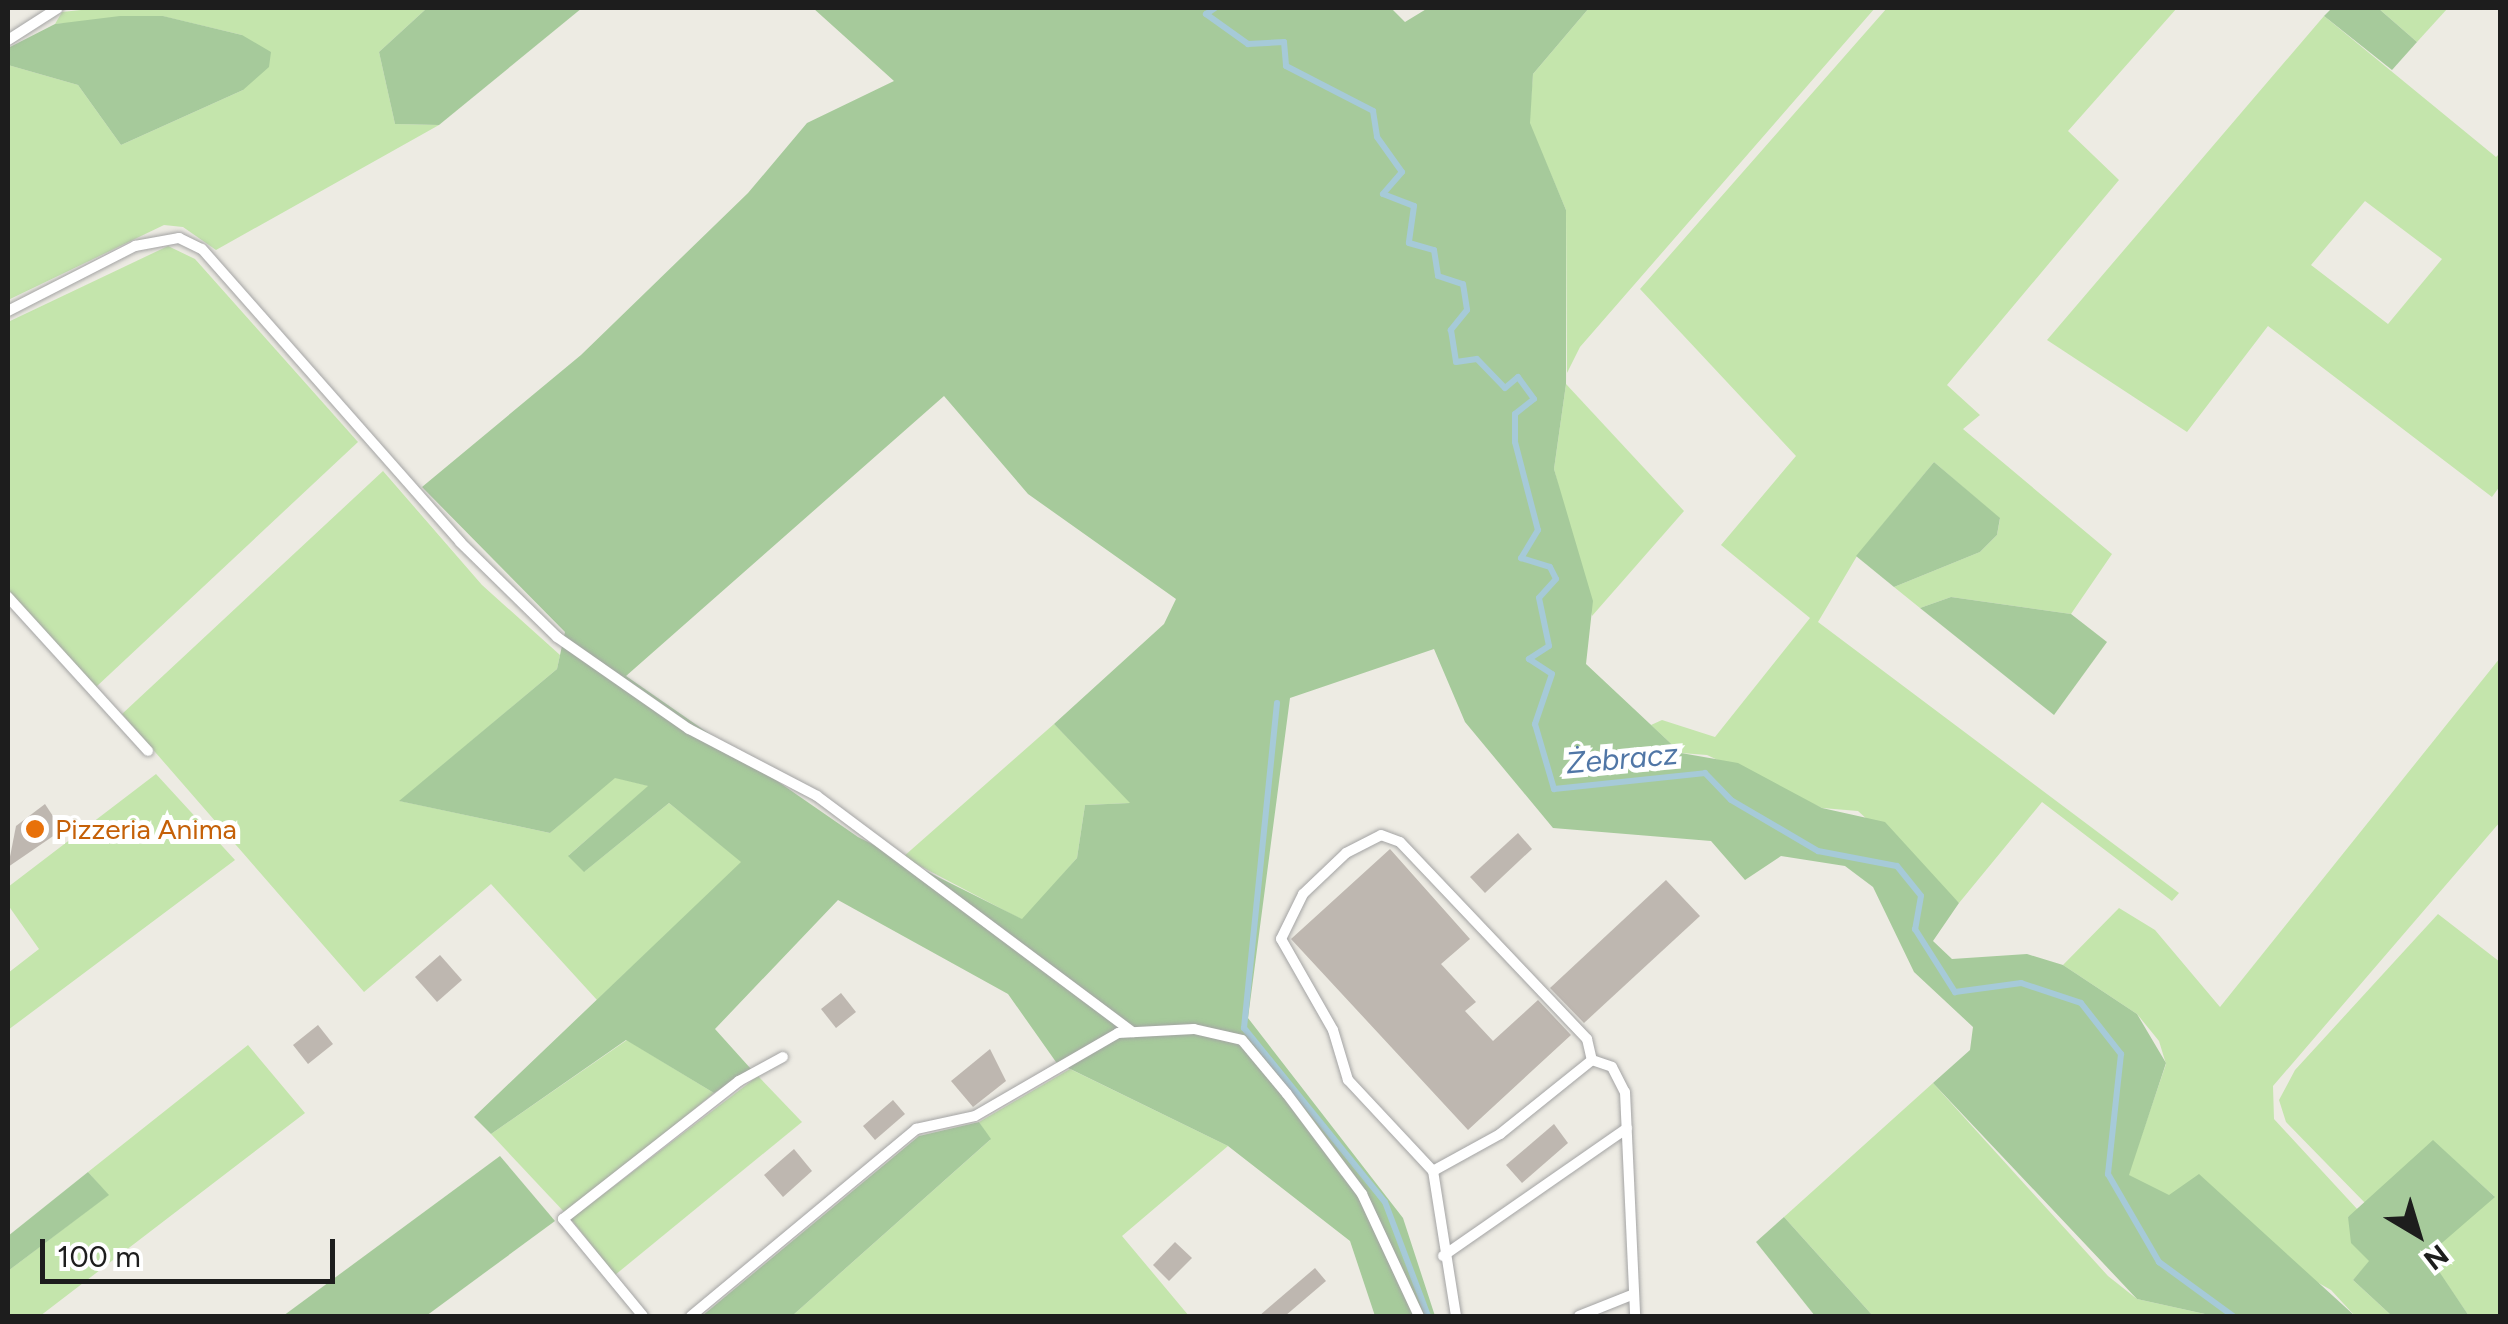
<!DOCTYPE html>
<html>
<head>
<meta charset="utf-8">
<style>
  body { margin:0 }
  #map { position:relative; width:2508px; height:1324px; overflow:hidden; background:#edebe3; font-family:Figtree,sans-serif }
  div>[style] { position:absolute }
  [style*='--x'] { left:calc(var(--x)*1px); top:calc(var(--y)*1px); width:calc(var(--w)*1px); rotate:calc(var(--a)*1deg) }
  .grass>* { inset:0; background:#c4e5ac }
  .forest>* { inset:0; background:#a6ca9b }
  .stream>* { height:6px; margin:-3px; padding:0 3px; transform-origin:3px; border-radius:3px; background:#a6cad8 }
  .building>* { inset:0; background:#beb7b0 }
  .roads { filter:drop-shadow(0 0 2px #a4a4a4) drop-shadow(0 0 2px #a4a4a4) }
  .service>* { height:10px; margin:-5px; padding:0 5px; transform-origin:5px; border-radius:5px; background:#fff }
  .dots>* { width:28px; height:28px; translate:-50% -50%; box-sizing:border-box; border:5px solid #fff; border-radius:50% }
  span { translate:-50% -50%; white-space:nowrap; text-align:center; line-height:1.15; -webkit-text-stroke:10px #fff; paint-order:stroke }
  .food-label { font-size:28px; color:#c56008 }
  .left { translate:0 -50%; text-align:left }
  .water-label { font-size:30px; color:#5076a6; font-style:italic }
  .frame { position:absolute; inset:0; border:10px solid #1d1d1d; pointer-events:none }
  .north { position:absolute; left:2368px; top:1184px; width:100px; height:100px; -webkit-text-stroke:8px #fff; paint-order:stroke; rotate:142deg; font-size:28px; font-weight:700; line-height:40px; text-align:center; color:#1d1d1d }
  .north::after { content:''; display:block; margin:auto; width:35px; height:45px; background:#1d1d1d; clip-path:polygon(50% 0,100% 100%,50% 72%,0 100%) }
  .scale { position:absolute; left:40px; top:1239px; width:295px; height:45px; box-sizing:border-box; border:5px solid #1d1d1d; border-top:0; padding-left:12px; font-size:30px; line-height:35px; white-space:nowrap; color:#1d1d1d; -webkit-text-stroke:8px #fff; paint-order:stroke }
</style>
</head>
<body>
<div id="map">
  <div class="grass">
    <div style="clip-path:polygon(100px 8px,427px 8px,379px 52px,395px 124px,439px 125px,216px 250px,183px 227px,164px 225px,8px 300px,8px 65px,78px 85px,121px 145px,243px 90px,242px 35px,162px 16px,55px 24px,62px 12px)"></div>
    <div style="clip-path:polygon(1589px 8px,1875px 8px,1580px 347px,1567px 373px,1566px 210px,1529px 123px,1533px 74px)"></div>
    <div style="clip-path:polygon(1887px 8px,2177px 8px,2068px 131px,2119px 180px,1947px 385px,1980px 415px,1963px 429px,2112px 554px,2071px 614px,1951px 597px,1920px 608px,1894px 587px,1980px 552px,1997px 535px,2000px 519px,1934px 462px,1857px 556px,1818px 622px,2179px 893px,2172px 901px,2042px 802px,1959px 903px,1858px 811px,1822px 808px,1707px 755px,1681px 753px,1651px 725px,1662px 720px,1715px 737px,1810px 618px,1721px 545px,1796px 456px,1640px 289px)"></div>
    <div style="clip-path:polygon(2378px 8px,2446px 8px,2447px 9px,2417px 42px)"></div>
    <div style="clip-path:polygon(evenodd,2324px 16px,2496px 157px,2500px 153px,2500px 486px,2492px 497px,2268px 326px,2187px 432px,2047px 340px,2324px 16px,2365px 201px,2442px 259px,2388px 324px,2311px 265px,2365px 201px)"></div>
    <div style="clip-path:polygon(168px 246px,195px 259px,358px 442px,96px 687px,8px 590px,8px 322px)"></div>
    <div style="clip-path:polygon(1566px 384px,1684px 511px,1592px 616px,1554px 469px)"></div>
    <div style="clip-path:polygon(383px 471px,482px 585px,560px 655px,557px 669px,400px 801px,550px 833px,614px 777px,649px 786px,569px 855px,585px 871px,669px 803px,742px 862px,597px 1000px,491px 884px,364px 992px,122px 714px)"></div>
    <div style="clip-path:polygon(2500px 658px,2500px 822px,2273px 1086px,2274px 1119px,2358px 1210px,2348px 1217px,2370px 1261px,2353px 1280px,2392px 1316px,2355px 1316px,2331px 1290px,2128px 1175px,2166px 1064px,2159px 1041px,2137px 1014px,2063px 965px,2119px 908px,2155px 930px,2220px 1007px)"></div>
    <div style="clip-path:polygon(1054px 724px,1131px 803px,1085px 805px,1077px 858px,1023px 920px,903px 857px)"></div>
    <div style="clip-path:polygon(156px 774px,235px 860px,8px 1030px,8px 973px,39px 949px,8px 905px,8px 887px)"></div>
    <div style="clip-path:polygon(2438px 914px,2500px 962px,2500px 1316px,2469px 1316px,2427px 1255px,2494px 1196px,2433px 1141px,2366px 1204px,2286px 1122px,2279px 1100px,2295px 1070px)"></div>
    <div style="clip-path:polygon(627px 1040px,714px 1093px,566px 1214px,491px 1134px)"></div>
    <div style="clip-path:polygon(248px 1045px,305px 1113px,40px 1316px,8px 1316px,8px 1271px,108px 1195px,88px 1172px)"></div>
    <div style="clip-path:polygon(1070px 1069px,1228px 1146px,1122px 1236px,1189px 1316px,792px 1316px,990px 1140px,979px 1122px)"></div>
    <div style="clip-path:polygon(758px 1076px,802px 1122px,615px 1275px,571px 1219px)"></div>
    <div style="clip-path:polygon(1933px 1083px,2108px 1276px,2137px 1299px,2214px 1316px,1873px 1316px,1784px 1217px)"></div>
  </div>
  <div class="forest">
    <div style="clip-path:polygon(427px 8px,582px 8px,439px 125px,395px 124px,379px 52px)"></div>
    <div style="clip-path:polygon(evenodd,813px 8px,1391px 8px,1405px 22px,1428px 8px,1589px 8px,1533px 74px,1530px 123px,1566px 210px,1566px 384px,1554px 469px,1593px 601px,1586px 664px,1681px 753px,1738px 763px,1822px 808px,1885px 822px,1959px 903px,1933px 941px,1952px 959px,2027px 954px,2063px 965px,2137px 1014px,2166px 1063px,2129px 1175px,2169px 1195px,2199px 1174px,2355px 1316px,2214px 1316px,2137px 1299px,1933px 1083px,1970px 1050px,1973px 1027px,1914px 972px,1873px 887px,1845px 866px,1781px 856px,1745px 880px,1711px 841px,1553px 828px,1465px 722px,1434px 649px,1290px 698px,1248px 1018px,1403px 1218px,1435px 1316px,1375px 1316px,1350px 1241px,1228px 1146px,1056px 1062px,1008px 994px,838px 900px,715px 1029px,751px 1069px,714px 1093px,626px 1040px,491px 1134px,474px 1117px,741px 862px,669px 803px,584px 872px,568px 856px,648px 786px,615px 778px,550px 833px,399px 801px,557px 669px,565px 632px,422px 487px,581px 355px,748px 193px,807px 123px,894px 81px,813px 8px,944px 396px,1028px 494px,1176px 599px,1164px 624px,1054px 724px,1130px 803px,1085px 805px,1077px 858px,1022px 919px,858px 837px,626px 676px,944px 396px)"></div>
    <div style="clip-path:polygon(2332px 8px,2378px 8px,2417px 42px,2392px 70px,2324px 16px)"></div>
    <div style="clip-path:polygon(120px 16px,163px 16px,242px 35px,271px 52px,269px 67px,243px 90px,121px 145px,78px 85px,8px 65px,8px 48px,55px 24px)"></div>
    <div style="clip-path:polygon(1934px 462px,2000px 518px,1997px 535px,1980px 552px,1894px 587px,1856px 556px)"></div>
    <div style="clip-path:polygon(1951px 597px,2071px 614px,2107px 642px,2054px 715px,1920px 608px)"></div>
    <div style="clip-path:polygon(979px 1122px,991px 1139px,792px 1316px,702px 1316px,919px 1136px)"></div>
    <div style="clip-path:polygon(2433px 1140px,2495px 1197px,2428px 1255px,2469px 1316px,2392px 1316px,2353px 1280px,2369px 1261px,2351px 1243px,2348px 1217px)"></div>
    <div style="clip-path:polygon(500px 1156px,555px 1221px,426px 1316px,283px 1316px)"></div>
    <div style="clip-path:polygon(88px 1172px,109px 1195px,8px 1271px,8px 1236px)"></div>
    <div style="clip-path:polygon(1784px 1217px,1873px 1316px,1815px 1316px,1756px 1242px)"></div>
  </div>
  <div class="stream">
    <div style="--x:1215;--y:8;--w:11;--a:146"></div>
    <div style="--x:1206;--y:14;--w:52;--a:35.5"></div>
    <div style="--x:1248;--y:44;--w:36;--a:-3"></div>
    <div style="--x:1284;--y:42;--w:24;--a:85"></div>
    <div style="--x:1286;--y:66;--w:98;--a:27.3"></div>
    <div style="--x:1373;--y:111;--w:26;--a:81"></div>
    <div style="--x:1377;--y:137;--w:43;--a:54.5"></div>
    <div style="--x:1402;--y:172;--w:29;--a:131"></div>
    <div style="--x:1383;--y:194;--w:33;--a:21"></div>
    <div style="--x:1414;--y:206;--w:37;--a:98"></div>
    <div style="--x:1409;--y:243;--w:26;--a:16"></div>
    <div style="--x:1434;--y:250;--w:26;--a:81"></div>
    <div style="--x:1438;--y:276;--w:26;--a:18"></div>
    <div style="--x:1463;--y:284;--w:26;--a:81"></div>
    <div style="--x:1467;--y:310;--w:26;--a:129"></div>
    <div style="--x:1451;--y:330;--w:32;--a:81"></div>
    <div style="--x:1456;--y:362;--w:21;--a:-8"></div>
    <div style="--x:1477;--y:359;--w:40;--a:46"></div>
    <div style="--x:1505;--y:388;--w:17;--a:-40"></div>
    <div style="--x:1518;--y:377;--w:27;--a:54"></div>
    <div style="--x:1534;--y:399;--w:24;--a:142"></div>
    <div style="--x:1515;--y:414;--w:28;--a:90"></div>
    <div style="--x:1515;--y:442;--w:91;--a:75.4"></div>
    <div style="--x:1538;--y:530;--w:33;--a:121"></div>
    <div style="--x:1521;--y:558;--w:30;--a:17"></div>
    <div style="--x:1550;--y:567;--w:13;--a:63"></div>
    <div style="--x:1556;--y:579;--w:25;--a:132"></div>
    <div style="--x:1539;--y:598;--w:49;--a:78.2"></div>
    <div style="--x:1549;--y:646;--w:24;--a:147"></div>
    <div style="--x:1529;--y:659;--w:27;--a:33"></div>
    <div style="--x:1552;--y:674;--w:53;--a:108.8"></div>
    <div style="--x:1535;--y:724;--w:68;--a:73.7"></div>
    <div style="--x:1554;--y:789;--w:152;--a:-6"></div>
    <div style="--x:1705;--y:773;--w:37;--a:46"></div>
    <div style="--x:1731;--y:800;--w:101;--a:30.4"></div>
    <div style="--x:1818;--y:851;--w:80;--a:10.8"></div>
    <div style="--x:1897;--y:866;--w:38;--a:51"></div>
    <div style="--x:1921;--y:896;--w:34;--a:100"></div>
    <div style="--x:1915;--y:929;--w:75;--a:57.6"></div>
    <div style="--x:1955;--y:992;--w:67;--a:-7.8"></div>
    <div style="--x:2021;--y:983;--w:63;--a:18.4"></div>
    <div style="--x:2081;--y:1003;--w:65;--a:51.9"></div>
    <div style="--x:2121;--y:1054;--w:121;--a:96.2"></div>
    <div style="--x:2108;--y:1174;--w:102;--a:59.9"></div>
    <div style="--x:2159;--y:1262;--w:92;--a:36.1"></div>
    <div style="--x:1277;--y:703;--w:327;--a:95.8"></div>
    <div style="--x:1244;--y:1028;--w:224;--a:51"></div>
    <div style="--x:1385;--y:1202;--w:122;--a:69.3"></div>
  </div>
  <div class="building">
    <div style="clip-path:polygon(45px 804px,62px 830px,8px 867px,16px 826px)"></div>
    <div style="clip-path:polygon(1518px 833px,1532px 849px,1485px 893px,1470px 877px)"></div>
    <div style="clip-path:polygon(1390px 849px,1470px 939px,1441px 964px,1476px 1002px,1465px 1011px,1493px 1041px,1538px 1000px,1571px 1035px,1468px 1130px,1291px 939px)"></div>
    <div style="clip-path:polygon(1666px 880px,1700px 916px,1584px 1023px,1550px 988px)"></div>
    <div style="clip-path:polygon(440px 955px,462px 980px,437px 1002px,415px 977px)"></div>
    <div style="clip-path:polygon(841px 993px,856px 1012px,836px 1028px,821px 1009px)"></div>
    <div style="clip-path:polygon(318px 1025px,333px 1044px,308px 1064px,293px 1045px)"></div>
    <div style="clip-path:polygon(990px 1049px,1006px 1081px,973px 1107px,951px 1081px)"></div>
    <div style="clip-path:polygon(893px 1100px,905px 1114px,875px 1140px,863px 1126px)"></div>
    <div style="clip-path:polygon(1554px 1124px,1568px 1143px,1522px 1183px,1506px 1165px)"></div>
    <div style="clip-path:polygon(794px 1149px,812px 1171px,783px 1197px,764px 1175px)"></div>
    <div style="clip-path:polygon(1175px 1242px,1192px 1258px,1169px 1281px,1153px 1265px)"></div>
    <div style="clip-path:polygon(1315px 1268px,1326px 1281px,1285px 1316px,1259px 1316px)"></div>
  </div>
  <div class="roads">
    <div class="service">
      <div style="--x:8;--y:40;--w:59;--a:-32.6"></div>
      <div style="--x:8;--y:311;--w:143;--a:-27.1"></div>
      <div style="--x:135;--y:246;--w:45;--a:-10.3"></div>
      <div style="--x:179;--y:238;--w:25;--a:26"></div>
      <div style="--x:202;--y:249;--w:390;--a:48.6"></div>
      <div style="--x:460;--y:542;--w:136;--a:44.4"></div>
      <div style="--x:557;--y:637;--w:161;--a:34.9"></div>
      <div style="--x:689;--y:729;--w:144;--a:27.6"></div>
      <div style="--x:817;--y:796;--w:394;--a:36.8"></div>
      <div style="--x:8;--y:597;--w:208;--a:47.7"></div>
      <div style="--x:1433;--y:1171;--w:125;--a:-133"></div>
      <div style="--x:1348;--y:1080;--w:52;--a:-106.7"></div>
      <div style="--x:1333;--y:1030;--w:105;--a:-119.7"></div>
      <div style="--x:1281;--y:939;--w:50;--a:-63.9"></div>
      <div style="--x:1303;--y:894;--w:59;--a:-43.6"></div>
      <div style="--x:1346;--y:853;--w:39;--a:-27"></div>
      <div style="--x:1381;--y:835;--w:20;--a:20"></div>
      <div style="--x:1400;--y:842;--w:272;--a:46.5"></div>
      <div style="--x:1587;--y:1039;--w:22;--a:77"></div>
      <div style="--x:1443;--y:1256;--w:224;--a:-34.8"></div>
      <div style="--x:643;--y:1316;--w:126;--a:-129.5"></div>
      <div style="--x:563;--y:1219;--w:224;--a:-38.1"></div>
      <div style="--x:739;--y:1081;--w:50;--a:-28.6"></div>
      <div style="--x:691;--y:1316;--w:293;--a:-39.7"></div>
      <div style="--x:916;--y:1129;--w:60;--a:-12.4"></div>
      <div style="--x:975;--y:1116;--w:165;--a:-30.1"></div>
      <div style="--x:1118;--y:1033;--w:76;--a:-3"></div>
      <div style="--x:1194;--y:1029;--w:49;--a:12.9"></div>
      <div style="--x:1242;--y:1040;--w:70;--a:50.2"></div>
      <div style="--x:1287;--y:1094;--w:125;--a:53.1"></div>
      <div style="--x:1362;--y:1194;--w:135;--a:65"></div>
      <div style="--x:1456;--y:1316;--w:147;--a:-99"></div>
      <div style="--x:1433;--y:1171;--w:77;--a:-28.9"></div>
      <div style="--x:1500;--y:1134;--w:118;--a:-38.8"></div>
      <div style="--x:1592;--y:1060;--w:21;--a:19"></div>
      <div style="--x:1612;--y:1067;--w:28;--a:63"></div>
      <div style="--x:1625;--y:1092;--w:224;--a:87.4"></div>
      <div style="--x:1579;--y:1316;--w:59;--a:-21.8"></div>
    </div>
  </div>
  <div class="dots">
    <div style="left:35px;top:829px;background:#e8710a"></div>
  </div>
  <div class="food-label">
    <span class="left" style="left:55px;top:829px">Pizzeria Anima</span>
  </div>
  <div class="water-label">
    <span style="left:1622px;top:759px;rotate:-5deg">Żebracz</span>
  </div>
  <div class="frame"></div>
  <div class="north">N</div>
  <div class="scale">100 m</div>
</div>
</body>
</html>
